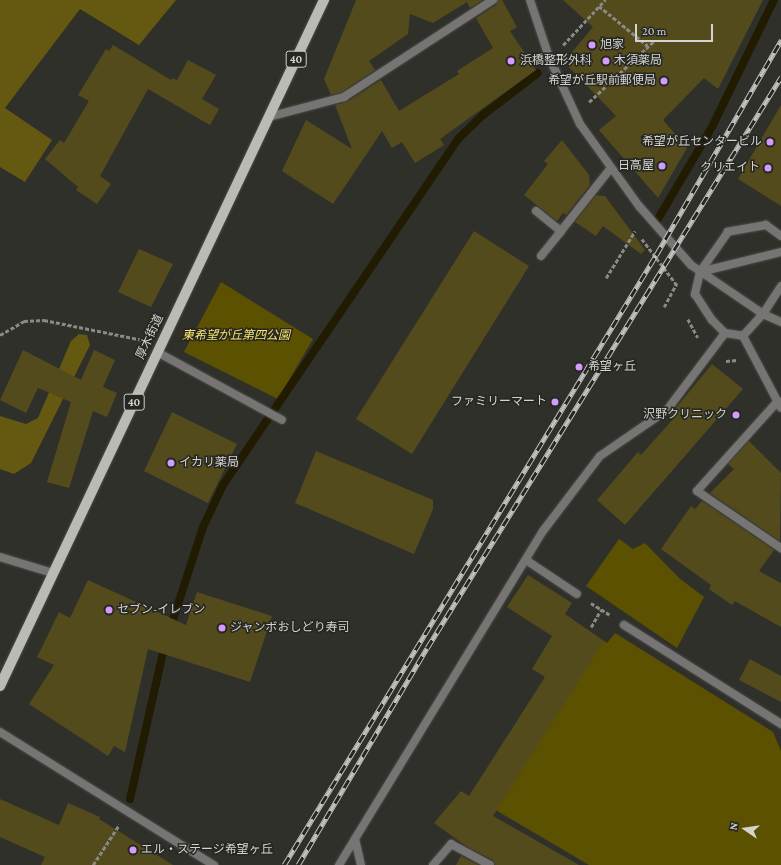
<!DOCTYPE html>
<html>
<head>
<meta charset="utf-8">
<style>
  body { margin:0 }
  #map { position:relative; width:781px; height:865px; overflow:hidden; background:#30302b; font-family:"Crimson Pro","Noto Sans JP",serif }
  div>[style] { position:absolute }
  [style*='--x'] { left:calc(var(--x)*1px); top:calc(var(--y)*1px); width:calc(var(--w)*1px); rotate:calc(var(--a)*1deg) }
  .green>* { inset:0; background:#5c5101 }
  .forest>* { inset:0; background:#655911 }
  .stream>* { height:8px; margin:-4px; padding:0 4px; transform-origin:4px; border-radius:4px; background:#201b01 }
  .building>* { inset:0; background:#534b1c }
  .path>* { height:2.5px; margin-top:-1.25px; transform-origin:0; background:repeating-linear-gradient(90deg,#898985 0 4px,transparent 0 6px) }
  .roads { filter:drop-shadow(0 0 1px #4d4d49) drop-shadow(0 0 1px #4d4d49) }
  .service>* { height:8px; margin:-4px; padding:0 4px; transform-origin:4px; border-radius:4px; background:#767573 }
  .minor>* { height:8px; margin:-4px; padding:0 4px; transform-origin:4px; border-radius:4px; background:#767573 }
  .primary>* { height:10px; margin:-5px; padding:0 5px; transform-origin:5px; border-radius:5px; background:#bbbbb6 }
  .rail>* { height:4.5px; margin-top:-2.25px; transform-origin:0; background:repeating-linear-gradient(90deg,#262622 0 9px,#c1c1be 0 18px); box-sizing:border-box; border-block:1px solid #c1c1be }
  .dots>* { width:11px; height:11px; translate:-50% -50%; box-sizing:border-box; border:2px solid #262622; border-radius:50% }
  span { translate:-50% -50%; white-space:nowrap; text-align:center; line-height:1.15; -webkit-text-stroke:3px #262622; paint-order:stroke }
  .shield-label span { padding:1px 3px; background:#262622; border:1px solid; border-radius:3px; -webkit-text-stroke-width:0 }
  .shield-label { font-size:11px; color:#d3d3d0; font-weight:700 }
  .poi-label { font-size:12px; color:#d3d3d0 }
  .left { translate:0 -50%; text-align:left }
  .right { translate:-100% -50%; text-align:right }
  .park-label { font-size:12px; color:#f7e36b; font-style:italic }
  .street-label { font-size:12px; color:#d3d3d0 }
  .north { position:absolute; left:725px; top:809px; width:40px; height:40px; -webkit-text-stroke:3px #262622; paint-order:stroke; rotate:283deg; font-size:11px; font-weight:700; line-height:16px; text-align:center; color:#d3d3d0 }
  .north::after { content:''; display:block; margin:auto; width:14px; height:18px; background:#d3d3d0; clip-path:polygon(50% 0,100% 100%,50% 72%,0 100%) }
  .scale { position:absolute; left:635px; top:24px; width:78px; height:18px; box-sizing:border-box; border:2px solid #d3d3d0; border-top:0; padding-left:5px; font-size:12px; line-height:14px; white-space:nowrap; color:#d3d3d0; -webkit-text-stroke:3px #262622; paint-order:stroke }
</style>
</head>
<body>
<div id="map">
  <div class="green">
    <div style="clip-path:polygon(221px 282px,313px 339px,278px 399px,184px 352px)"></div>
    <div style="clip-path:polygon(619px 539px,633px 549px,645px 543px,679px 578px,704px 597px,677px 648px,586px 586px)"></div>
    <div style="clip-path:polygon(579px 625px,607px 643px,615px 633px,773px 732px,781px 751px,781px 865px,589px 865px,470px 795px)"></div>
  </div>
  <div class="forest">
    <div style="clip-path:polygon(0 0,176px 0,139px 45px,80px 9px,5px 108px,52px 140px,25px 182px,0 167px)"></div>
    <div style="clip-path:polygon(79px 334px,87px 335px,90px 345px,31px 463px,14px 474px,0 469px,0 416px,26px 424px,38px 418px,71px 341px)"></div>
  </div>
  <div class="stream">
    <div style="--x:658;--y:219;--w:107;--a:-59.6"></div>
    <div style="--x:712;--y:127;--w:141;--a:-64"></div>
    <div style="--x:170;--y:629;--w:107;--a:-72.1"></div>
    <div style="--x:203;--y:527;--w:47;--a:-64.5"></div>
    <div style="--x:223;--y:485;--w:418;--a:-55.8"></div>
    <div style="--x:458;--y:139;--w:35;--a:-44"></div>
    <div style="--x:483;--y:115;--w:69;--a:-37.4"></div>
    <div style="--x:130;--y:799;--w:159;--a:-77.3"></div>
  </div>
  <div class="building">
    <div style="clip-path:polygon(356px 0,483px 0,470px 8px,467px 2px,433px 23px,410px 14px,408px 34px,369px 61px,375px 70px,342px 92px,331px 95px,324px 79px)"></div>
    <div style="clip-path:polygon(498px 0,502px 0,517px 27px,510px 31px,536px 70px,440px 139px,444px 145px,415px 163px,402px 142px,392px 148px,382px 131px,333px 204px,282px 171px,306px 120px,352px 149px,335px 105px,347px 102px,381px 80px,399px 111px,459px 74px,457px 71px,493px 48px,476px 18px,496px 5px)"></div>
    <div style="clip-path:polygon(563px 0,763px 0,718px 89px,704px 78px,663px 120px,687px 148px,658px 198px,599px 130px,616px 116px,564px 62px,593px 27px)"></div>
    <div style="clip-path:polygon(113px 45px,171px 80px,172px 78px,177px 80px,188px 60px,216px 75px,202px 99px,219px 109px,210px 125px,148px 89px,100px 176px,111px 184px,97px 204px,76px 190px,78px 187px,45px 159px,60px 140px,64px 143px,89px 101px,78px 95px,106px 49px,109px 51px)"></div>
    <div style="clip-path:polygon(781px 105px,781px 206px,738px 179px)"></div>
    <div style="clip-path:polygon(562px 140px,589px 175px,590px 185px,566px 215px,563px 213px,557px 221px,524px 195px,548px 164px,544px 161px)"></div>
    <div style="clip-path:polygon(596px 195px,605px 196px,645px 250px,641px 254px,603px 226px,596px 236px,575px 222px)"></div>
    <div style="clip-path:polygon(474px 231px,529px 266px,412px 454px,356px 419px)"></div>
    <div style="clip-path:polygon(139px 249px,173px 264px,151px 307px,118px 292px)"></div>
    <div style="clip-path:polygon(23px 350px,81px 380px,94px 350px,115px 360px,103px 387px,117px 393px,107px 417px,93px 411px,69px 488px,47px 482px,71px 402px,38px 388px,26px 413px,0 400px)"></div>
    <div style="clip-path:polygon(712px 364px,743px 389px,625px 525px,597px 500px,638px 452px,641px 455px,674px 418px,670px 415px)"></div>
    <div style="clip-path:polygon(172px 412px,237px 444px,208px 503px,144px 471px)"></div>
    <div style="clip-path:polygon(749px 441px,781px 473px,780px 541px,710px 493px,734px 469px,728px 464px)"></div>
    <div style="clip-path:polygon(316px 451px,433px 500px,433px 509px,414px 554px,295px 503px)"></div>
    <div style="clip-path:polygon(702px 501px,774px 550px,759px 571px,781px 583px,781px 627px,735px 601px,732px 605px,709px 589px,711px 585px,661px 549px,691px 506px,695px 509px)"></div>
    <div style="clip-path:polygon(528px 575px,572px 603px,565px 614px,604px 641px,493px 816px,579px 865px,495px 865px,493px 860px,466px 846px,434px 823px,461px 791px,469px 796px,545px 677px,532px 669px,552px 636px,507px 607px)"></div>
    <div style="clip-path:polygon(88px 580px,186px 625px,197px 592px,272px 616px,250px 682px,148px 649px,125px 752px,114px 746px,108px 756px,99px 750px,29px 704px,54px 665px,37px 657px,44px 643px,59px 612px,70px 618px)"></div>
    <div style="clip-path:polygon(750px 659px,781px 676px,781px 702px,739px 680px)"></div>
    <div style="clip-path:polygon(0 799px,59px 825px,68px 803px,100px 817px,99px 819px,173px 865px,41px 865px,45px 857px,0 837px)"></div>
    <div style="clip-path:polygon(461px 856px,478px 865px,456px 865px)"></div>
  </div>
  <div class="path">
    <div style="--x:599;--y:6;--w:63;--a:39.2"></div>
    <div style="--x:563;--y:45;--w:62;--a:-47"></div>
    <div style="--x:589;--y:102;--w:89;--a:-43.2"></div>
    <div style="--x:642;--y:239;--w:58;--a:52.7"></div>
    <div style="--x:606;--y:278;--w:55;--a:-58.3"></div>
    <div style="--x:664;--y:307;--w:27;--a:-62"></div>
    <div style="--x:688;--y:319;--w:21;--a:62"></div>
    <div style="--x:0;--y:335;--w:28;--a:-30"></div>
    <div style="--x:24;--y:321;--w:20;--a:-3"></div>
    <div style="--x:44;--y:320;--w:101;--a:11.4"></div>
    <div style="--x:726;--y:361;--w:11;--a:-5"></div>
    <div style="--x:591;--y:603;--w:22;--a:32"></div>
    <div style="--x:591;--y:627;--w:20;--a:-60"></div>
    <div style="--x:93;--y:865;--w:48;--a:-57"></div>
  </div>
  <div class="roads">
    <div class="service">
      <div style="--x:536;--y:211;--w:32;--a:39"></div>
      <div style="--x:561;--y:231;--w:80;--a:-51.6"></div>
      <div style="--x:541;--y:256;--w:32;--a:-51"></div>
      <div style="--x:0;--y:557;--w:55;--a:16.8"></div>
      <div style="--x:526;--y:560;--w:61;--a:33.7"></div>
      <div style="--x:624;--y:625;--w:186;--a:32.2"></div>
      <div style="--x:355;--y:839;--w:27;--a:77"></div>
      <div style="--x:433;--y:865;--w:28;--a:-49"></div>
      <div style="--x:451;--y:844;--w:44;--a:28.3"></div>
    </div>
    <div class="minor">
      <div style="--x:530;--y:0;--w:60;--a:71.6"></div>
      <div style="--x:549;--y:57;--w:74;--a:65.2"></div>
      <div style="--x:580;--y:124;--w:101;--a:54.3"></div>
      <div style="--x:639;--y:206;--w:79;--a:48.6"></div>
      <div style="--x:691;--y:265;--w:87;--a:34.2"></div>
      <div style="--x:763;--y:314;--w:20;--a:24"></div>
      <div style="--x:268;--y:117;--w:79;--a:-14.7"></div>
      <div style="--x:344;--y:97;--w:178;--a:-33.1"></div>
      <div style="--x:781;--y:236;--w:19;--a:-144"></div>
      <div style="--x:766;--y:225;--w:39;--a:170"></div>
      <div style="--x:728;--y:232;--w:49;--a:125"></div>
      <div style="--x:700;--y:272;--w:23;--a:103"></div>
      <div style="--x:695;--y:294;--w:31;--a:57"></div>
      <div style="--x:712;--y:320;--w:18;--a:45"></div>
      <div style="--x:725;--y:333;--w:18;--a:9"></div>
      <div style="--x:743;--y:336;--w:30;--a:-48"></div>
      <div style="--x:763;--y:314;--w:33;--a:-57"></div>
      <div style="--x:700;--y:272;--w:83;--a:-13.9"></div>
      <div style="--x:743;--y:336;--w:81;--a:62.2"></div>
      <div style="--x:157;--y:352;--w:142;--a:28.5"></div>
      <div style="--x:778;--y:401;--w:121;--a:132"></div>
      <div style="--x:697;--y:491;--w:102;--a:34.2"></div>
      <div style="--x:0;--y:732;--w:252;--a:31.9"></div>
      <div style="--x:339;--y:865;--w:391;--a:-58.6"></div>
      <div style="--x:543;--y:531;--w:94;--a:-52.8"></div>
      <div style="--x:600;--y:456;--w:81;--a:-34.5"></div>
      <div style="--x:667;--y:410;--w:96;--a:-53"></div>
    </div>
    <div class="primary">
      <div style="--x:0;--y:686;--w:759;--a:-64.72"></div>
    </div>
  </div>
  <div class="rail">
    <div style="--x:284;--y:865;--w:714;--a:-58.62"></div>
    <div style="--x:656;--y:255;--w:249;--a:-59.8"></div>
    <div style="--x:298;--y:865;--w:252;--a:-59.3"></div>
    <div style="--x:427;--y:648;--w:672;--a:-58.2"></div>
  </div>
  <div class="dots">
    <div style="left:592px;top:45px;background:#d39cfc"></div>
    <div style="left:511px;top:61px;background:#d39cfc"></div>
    <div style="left:606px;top:61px;background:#d39cfc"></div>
    <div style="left:664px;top:81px;background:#d39cfc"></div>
    <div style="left:770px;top:142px;background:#d39cfc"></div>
    <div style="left:662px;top:166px;background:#d39cfc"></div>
    <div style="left:768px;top:168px;background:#d39cfc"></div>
    <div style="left:579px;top:367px;background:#d39cfc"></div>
    <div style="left:555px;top:402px;background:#d39cfc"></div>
    <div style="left:736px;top:415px;background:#d39cfc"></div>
    <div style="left:171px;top:463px;background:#d39cfc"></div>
    <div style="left:109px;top:610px;background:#d39cfc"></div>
    <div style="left:222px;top:628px;background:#d39cfc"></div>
    <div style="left:133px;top:850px;background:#d39cfc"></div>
  </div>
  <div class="shield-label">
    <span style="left:296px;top:59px">40</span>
    <span style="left:134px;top:402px">40</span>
  </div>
  <div class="poi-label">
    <span class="left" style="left:600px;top:45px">旭家</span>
    <span class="left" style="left:520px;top:61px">浜橋整形外科</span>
    <span class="left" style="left:614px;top:61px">木須薬局</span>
    <span class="right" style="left:656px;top:81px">希望が丘駅前郵便局</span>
    <span class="right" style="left:762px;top:142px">希望が丘センタービル</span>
    <span class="right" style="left:654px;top:166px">日高屋</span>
    <span class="right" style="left:760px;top:168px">クリエイト</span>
    <span class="left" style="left:588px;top:367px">希望ヶ丘</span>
    <span class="right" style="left:547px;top:402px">ファミリーマート</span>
    <span class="right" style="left:727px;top:415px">沢野クリニック</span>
    <span class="left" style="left:179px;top:463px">イカリ薬局</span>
    <span class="left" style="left:117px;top:610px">セブン-イレブン</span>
    <span class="left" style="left:230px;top:628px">ジャンボおしどり寿司</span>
    <span class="left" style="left:141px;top:850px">エル・ステージ希望ヶ丘</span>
  </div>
  <div class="park-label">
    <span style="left:236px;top:336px">東希望が丘第四公園</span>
  </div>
  <div class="street-label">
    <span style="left:150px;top:337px;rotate:-65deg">厚木街道</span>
  </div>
  <div class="north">N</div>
  <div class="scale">20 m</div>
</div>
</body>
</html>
